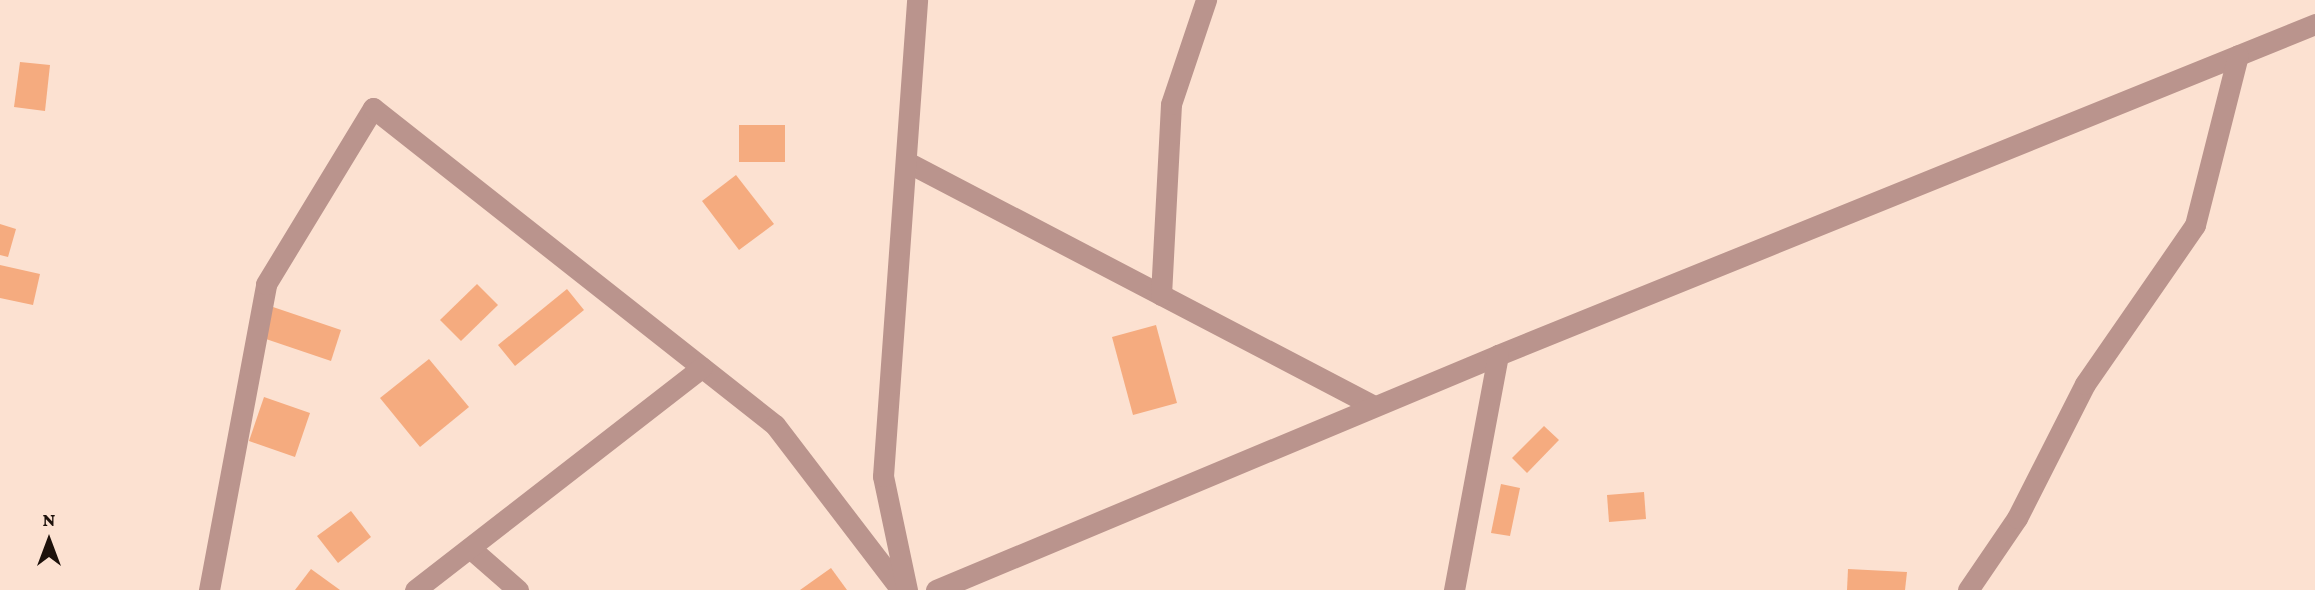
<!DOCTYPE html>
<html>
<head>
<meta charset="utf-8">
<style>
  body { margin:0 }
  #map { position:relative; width:2315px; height:590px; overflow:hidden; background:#fce1d1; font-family:"Crimson Pro",serif }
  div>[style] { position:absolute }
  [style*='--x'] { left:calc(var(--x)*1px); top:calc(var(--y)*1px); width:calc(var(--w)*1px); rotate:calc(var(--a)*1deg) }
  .building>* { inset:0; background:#f5ab7f }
  .minor>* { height:21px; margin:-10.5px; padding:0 10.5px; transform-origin:10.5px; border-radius:10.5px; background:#ba948d }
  span { translate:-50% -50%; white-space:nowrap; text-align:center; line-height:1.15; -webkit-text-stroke:5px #fce1d1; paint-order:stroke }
  .north { position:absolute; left:14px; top:506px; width:70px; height:70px; -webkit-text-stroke:5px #fce1d1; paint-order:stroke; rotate:0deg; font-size:19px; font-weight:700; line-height:28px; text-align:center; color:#1d110b }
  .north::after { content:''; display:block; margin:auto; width:24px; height:32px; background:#1d110b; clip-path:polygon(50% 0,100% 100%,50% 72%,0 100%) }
</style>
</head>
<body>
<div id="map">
  <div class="building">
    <div style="clip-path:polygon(20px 62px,50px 65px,45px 111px,14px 107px)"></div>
    <div style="clip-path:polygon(739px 125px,785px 125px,785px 162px,739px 162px)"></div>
    <div style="clip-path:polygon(736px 175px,774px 224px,739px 250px,702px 201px)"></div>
    <div style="clip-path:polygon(0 224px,16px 229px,8px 257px,0 255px)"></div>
    <div style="clip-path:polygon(0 265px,40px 274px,33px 305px,0 298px)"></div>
    <div style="clip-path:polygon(477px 284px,498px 305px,461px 341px,440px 320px)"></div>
    <div style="clip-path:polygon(567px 289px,584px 310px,515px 366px,498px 345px)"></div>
    <div style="clip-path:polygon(273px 307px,341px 330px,331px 361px,263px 338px)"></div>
    <div style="clip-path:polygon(1156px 325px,1177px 403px,1133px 415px,1112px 337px)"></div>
    <div style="clip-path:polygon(429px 359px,469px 407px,420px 447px,380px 398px)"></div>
    <div style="clip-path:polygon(264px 397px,310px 413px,295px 457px,249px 441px)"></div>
    <div style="clip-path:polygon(1544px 426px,1559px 440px,1527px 473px,1512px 458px)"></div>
    <div style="clip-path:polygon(1501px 484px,1520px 488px,1510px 536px,1491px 533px)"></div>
    <div style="clip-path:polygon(1644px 492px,1646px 519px,1609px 522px,1607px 495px)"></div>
    <div style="clip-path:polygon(351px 511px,371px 537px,338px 563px,317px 536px)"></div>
    <div style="clip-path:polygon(831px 568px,847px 590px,800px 590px)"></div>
    <div style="clip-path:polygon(311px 569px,340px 590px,295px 590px)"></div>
    <div style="clip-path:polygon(1848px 569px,1907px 572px,1905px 590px,1847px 590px)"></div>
  </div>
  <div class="minor">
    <div style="--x:907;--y:162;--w:527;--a:27.59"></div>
    <div style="--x:1161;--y:295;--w:191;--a:-87"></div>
    <div style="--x:1171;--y:104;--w:110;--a:-71.4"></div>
    <div style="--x:470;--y:548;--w:64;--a:41.2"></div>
    <div style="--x:209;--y:590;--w:311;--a:-79.4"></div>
    <div style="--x:266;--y:284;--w:206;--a:-58.7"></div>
    <div style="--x:373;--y:108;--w:512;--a:38.26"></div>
    <div style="--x:775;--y:425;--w:208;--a:52.6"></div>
    <div style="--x:415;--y:590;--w:363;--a:-37.8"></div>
    <div style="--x:907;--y:590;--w:116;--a:-101.9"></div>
    <div style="--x:883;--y:476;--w:477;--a:-85.9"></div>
    <div style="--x:936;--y:590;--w:609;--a:-22.69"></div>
    <div style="--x:1498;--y:355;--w:882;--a:-22.05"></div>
    <div style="--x:1454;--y:590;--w:239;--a:-79.4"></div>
    <div style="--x:1968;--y:590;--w:87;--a:-55.8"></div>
    <div style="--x:2017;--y:518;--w:150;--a:-63.1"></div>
    <div style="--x:2085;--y:384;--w:193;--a:-55.3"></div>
    <div style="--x:2195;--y:225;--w:175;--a:-75.8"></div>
  </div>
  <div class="north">N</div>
</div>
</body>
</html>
